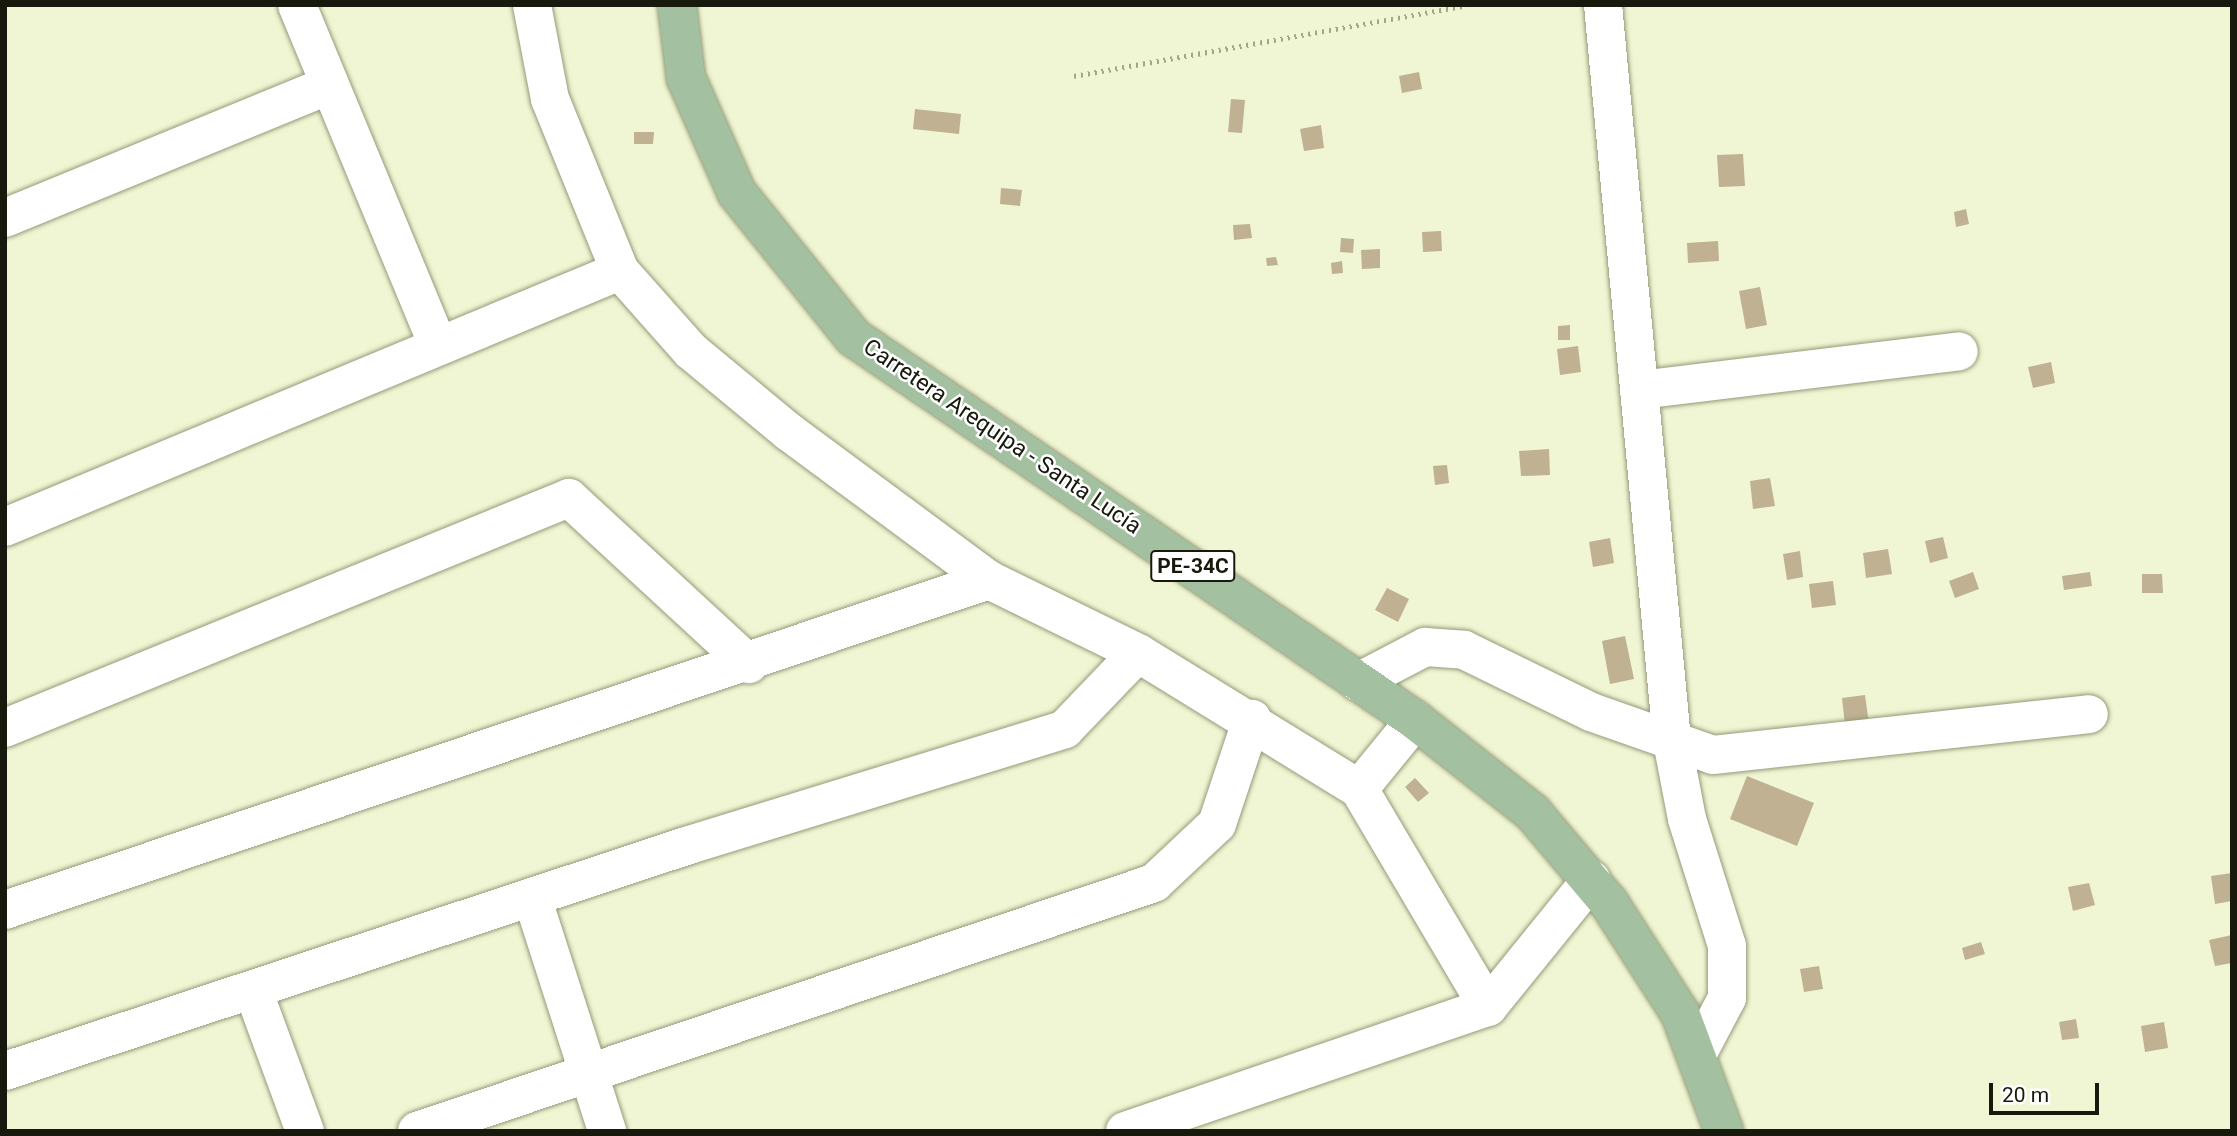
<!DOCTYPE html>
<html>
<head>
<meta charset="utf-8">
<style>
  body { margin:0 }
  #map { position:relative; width:2237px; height:1136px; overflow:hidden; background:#f0f6d3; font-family:Roboto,sans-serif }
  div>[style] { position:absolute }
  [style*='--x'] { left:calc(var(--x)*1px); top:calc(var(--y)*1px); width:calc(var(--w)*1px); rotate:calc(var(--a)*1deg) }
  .building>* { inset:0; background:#bfb192 }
  .path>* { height:4.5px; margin-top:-2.25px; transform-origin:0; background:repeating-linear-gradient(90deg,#a1a68b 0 2px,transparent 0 7px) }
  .roads { filter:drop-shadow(0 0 2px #959a7a) drop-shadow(0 0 2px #959a7a) }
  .minor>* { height:38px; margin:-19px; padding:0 19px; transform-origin:19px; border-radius:19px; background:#fff }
  .major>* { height:38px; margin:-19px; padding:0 19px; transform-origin:19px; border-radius:19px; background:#a3c1a0 }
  span { translate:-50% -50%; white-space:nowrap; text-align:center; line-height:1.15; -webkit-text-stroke:5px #fff; paint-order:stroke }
  .shield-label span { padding:2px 5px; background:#fff; border:2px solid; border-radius:5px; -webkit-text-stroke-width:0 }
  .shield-label { font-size:21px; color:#17190d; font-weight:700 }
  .street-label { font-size:23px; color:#17190d }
  .frame { position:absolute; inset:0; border:7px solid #17190d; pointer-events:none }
  .scale { position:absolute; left:1989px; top:1083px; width:110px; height:32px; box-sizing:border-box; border:4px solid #17190d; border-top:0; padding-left:9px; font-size:21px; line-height:24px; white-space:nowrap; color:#17190d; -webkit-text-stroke:5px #fff; paint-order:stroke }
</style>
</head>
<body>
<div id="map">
  <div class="building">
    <div style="clip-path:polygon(1419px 72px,1422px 89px,1402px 93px,1399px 76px)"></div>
    <div style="clip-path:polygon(1231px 99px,1245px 100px,1242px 133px,1228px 132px)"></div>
    <div style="clip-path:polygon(915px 109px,961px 114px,959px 134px,913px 129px)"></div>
    <div style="clip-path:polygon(1321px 125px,1324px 148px,1304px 151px,1300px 129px)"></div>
    <div style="clip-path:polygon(634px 132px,654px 132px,653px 144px,634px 144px)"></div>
    <div style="clip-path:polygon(1743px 154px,1745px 186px,1719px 187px,1717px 155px)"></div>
    <div style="clip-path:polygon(1001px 188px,1022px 190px,1020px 206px,1000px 204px)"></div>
    <div style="clip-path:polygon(1966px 209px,1969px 224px,1956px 227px,1954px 212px)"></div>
    <div style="clip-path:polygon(1250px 224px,1252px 238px,1234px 240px,1233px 225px)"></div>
    <div style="clip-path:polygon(1441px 231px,1442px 251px,1423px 252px,1422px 232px)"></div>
    <div style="clip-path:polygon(1341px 238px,1354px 239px,1353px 253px,1340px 252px)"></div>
    <div style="clip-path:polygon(1718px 241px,1719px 261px,1688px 263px,1687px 243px)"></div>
    <div style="clip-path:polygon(1380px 249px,1380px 268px,1362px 269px,1361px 250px)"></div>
    <div style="clip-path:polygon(1276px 257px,1278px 265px,1267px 266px,1266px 258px)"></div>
    <div style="clip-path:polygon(1342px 261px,1343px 273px,1332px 274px,1331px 263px)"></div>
    <div style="clip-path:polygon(1760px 287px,1767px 325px,1746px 329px,1739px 291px)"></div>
    <div style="clip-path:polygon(1570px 325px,1570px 340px,1558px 340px,1558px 326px)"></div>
    <div style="clip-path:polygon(1578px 346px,1581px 372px,1560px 375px,1557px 349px)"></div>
    <div style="clip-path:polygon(2051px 362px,2055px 383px,2033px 388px,2028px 367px)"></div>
    <div style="clip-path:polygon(1549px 449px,1550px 475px,1521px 476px,1519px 451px)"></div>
    <div style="clip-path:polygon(1447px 465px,1449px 483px,1435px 485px,1433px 466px)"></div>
    <div style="clip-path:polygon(1770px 478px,1775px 506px,1753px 509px,1750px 481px)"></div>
    <div style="clip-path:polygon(1943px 537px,1948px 558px,1930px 563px,1925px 541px)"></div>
    <div style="clip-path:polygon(1610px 538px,1614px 563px,1593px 567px,1589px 542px)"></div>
    <div style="clip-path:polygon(1888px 549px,1892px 574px,1866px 578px,1863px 553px)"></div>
    <div style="clip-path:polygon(1800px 551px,1803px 577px,1787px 580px,1783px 554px)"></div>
    <div style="clip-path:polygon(1973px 572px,1979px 589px,1955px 598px,1949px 581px)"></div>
    <div style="clip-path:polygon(2090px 572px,2092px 586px,2064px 590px,2062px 576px)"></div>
    <div style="clip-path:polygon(2142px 574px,2162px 574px,2163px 593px,2142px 593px)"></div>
    <div style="clip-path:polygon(1833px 581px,1836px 605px,1812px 608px,1809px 584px)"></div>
    <div style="clip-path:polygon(1387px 588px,1409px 599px,1398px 622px,1375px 610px)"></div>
    <div style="clip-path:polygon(1625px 636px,1634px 679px,1610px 684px,1602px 641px)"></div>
    <div style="clip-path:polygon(1865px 695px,1870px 731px,1846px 734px,1842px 698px)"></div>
    <div style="clip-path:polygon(1747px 776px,1814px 803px,1797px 846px,1730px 819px)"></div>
    <div style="clip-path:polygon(1415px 778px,1429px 793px,1418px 802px,1405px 787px)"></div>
    <div style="clip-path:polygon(2232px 873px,2232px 901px,2215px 904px,2211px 876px)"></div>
    <div style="clip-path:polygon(2089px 883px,2095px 905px,2073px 911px,2068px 887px)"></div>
    <div style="clip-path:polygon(2232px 935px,2232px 963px,2215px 966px,2209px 940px)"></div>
    <div style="clip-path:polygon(1981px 942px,1985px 954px,1965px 960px,1962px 948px)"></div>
    <div style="clip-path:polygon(1819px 966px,1823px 989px,1804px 992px,1800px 969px)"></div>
    <div style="clip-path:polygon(2076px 1019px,2079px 1038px,2062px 1040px,2059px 1022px)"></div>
    <div style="clip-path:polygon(2164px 1022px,2168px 1048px,2145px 1052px,2141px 1026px)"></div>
  </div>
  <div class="path">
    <div style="--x:1074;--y:76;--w:399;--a:-10.2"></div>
  </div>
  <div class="roads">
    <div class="minor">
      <div style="--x:297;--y:5;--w:369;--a:67.5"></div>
      <div style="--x:532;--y:5;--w:96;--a:79.2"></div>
      <div style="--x:550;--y:99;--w:186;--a:67.9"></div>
      <div style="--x:620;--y:271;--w:107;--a:48.4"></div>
      <div style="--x:691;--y:351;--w:127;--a:39.6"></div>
      <div style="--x:789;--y:432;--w:249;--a:36.5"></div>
      <div style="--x:989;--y:580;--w:166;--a:26.1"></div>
      <div style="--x:1138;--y:653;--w:259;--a:31.6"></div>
      <div style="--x:1359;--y:789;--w:253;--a:59.4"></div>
      <div style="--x:1603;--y:5;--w:739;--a:84.64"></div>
      <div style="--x:1672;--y:741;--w:79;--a:79.1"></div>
      <div style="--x:1687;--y:819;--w:133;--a:72.5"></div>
      <div style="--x:1727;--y:946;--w:52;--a:90"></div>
      <div style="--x:1727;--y:998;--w:64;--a:117.8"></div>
      <div style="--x:5;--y:218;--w:351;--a:-22.3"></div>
      <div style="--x:1639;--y:390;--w:322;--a:-6.9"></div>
      <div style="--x:5;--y:527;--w:666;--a:-22.6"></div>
      <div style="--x:1358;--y:682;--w:76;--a:-27.6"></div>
      <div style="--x:1425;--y:647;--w:39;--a:4"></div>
      <div style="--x:1464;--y:650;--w:141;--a:26"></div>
      <div style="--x:1591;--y:712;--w:129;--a:19.4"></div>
      <div style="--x:1713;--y:755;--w:378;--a:-6.2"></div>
      <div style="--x:5;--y:728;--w:609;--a:-22.19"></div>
      <div style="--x:569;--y:498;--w:245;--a:42.7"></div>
      <div style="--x:1359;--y:789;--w:89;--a:-50.9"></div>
      <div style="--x:532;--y:897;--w:246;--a:72.2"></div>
      <div style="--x:5;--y:910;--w:1038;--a:-18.54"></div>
      <div style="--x:253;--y:990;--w:150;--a:69.8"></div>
      <div style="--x:5;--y:1071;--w:720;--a:-18.28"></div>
      <div style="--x:689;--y:845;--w:393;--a:-17.1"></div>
      <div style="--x:1065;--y:729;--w:105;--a:-46.2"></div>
      <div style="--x:417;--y:1131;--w:778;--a:-18.6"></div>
      <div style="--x:1154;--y:883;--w:86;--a:-43.1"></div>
      <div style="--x:1217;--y:824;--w:111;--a:-71.6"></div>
      <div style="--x:1125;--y:1131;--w:384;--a:-18.9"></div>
      <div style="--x:1488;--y:1007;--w:164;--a:-51"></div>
    </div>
    <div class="major">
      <div style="--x:677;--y:5;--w:74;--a:83"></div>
      <div style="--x:686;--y:78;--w:126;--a:66.1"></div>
      <div style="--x:737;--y:193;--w:185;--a:51.1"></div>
      <div style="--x:853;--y:337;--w:680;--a:34.27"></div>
      <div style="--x:1415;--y:720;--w:150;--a:38.2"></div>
      <div style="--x:1533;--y:813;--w:118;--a:49.8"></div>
      <div style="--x:1609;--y:903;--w:131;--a:57.2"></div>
      <div style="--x:1680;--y:1013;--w:126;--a:69.6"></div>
    </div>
  </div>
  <div class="shield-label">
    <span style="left:1193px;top:566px">PE-34C</span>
  </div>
  <div class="street-label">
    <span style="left:1002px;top:437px;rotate:34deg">Carretera Arequipa - Santa Lucía</span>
  </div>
  <div class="frame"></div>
  <div class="scale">20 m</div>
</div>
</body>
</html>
